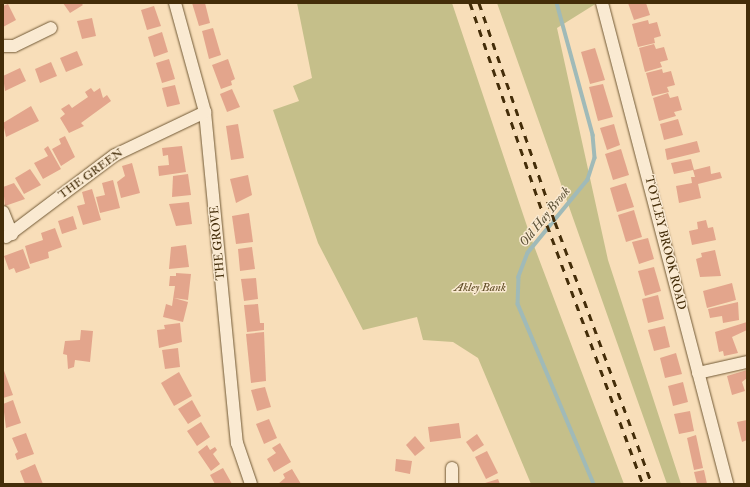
<!DOCTYPE html>
<html>
<head>
<meta charset="utf-8">
<style>
  body { margin:0 }
  #map { position:relative; width:750px; height:487px; overflow:hidden; background:#f8deb9; font-family:"IM FELL Double Pica",serif }
  div>[style] { position:absolute }
  [style*='--x'] { left:calc(var(--x)*1px); top:calc(var(--y)*1px); width:calc(var(--w)*1px); rotate:calc(var(--a)*1deg) }
  .green>* { inset:0; background:#c5bf8a }
  .stream>* { height:3.5px; margin:-1.75px; padding:0 1.75px; transform-origin:1.75px; border-radius:1.75px; background:#a0bab8 }
  .building>* { inset:0; background:#e3a58c }
  .roads { filter:drop-shadow(0 0 1px #715935) drop-shadow(0 0 1px #715935) }
  .minor>* { height:12px; margin:-6px; padding:0 6px; transform-origin:6px; border-radius:6px; background:#faead2 }
  .rail>* { height:3px; margin-top:-1.5px; transform-origin:0; background:repeating-linear-gradient(90deg,#442d09 0 7px,transparent 0 14px) }
  span { translate:-50% -50%; white-space:nowrap; text-align:center; line-height:1.15; -webkit-text-stroke:3px #faead2; paint-order:stroke }
  .street-label { font-size:12px; color:#442d09 }
  .park-label { font-size:12px; color:#5e4a23; font-style:italic }
  .water-label { font-size:13px; color:#5b5035; font-style:italic }
  .frame { position:absolute; inset:0; border:4px solid #442d09; pointer-events:none }
</style>
</head>
<body>
<div id="map">
  <div class="green">
    <div style="clip-path:polygon(297px 3px,452px 3px,531px 238px,624px 484px,531px 484px,478px 358px,453px 342px,423px 340px,417px 317px,363px 330px,318px 243px,273px 110px,299px 101px,293px 86px,312px 78px)"></div>
    <div style="clip-path:polygon(497px 3px,597px 3px,557px 28px,608px 260px,681px 484px,667px 484px)"></div>
  </div>
  <div class="stream">
    <div style="--x:557;--y:3;--w:137;--a:74.7"></div>
    <div style="--x:593;--y:135;--w:23;--a:85"></div>
    <div style="--x:595;--y:158;--w:23;--a:108"></div>
    <div style="--x:588;--y:180;--w:94;--a:129.4"></div>
    <div style="--x:528;--y:253;--w:26;--a:111"></div>
    <div style="--x:519;--y:277;--w:27;--a:92"></div>
    <div style="--x:518;--y:304;--w:195;--a:67.1"></div>
  </div>
  <div class="building">
    <div style="clip-path:polygon(63px 3px,81px 3px,83px 5px,70px 13px)"></div>
    <div style="clip-path:polygon(192px 3px,205px 3px,210px 23px,199px 26px)"></div>
    <div style="clip-path:polygon(628px 3px,646px 3px,650px 15px,634px 20px)"></div>
    <div style="clip-path:polygon(8px 4px,16px 20px,3px 27px,3px 6px)"></div>
    <div style="clip-path:polygon(154px 6px,161px 26px,147px 30px,141px 10px)"></div>
    <div style="clip-path:polygon(92px 18px,96px 36px,82px 39px,77px 21px)"></div>
    <div style="clip-path:polygon(648px 20px,649px 24px,657px 22px,661px 36px,654px 38px,655px 43px,638px 47px,632px 24px)"></div>
    <div style="clip-path:polygon(213px 28px,221px 55px,209px 59px,202px 31px)"></div>
    <div style="clip-path:polygon(162px 32px,168px 52px,154px 57px,148px 37px)"></div>
    <div style="clip-path:polygon(654px 44px,656px 49px,664px 47px,668px 60px,660px 62px,662px 67px,645px 72px,639px 48px)"></div>
    <div style="clip-path:polygon(595px 48px,605px 80px,590px 84px,581px 52px)"></div>
    <div style="clip-path:polygon(77px 51px,83px 65px,66px 72px,60px 58px)"></div>
    <div style="clip-path:polygon(169px 59px,175px 79px,162px 83px,156px 63px)"></div>
    <div style="clip-path:polygon(228px 59px,235px 79px,231px 81px,232px 85px,221px 89px,212px 65px)"></div>
    <div style="clip-path:polygon(51px 62px,57px 76px,40px 83px,35px 69px)"></div>
    <div style="clip-path:polygon(20px 68px,26px 81px,5px 91px,3px 76px)"></div>
    <div style="clip-path:polygon(662px 69px,663px 73px,671px 71px,675px 85px,667px 87px,669px 92px,652px 96px,646px 73px)"></div>
    <div style="clip-path:polygon(603px 84px,613px 117px,598px 121px,589px 87px)"></div>
    <div style="clip-path:polygon(175px 85px,180px 104px,167px 107px,162px 88px)"></div>
    <div style="clip-path:polygon(91px 88px,94px 92px,100px 88px,103px 98px,107px 95px,111px 101px,81px 123px,84px 126px,69px 133px,60px 118px,65px 114px,61px 109px,69px 104px,72px 108px,88px 97px,85px 92px)"></div>
    <div style="clip-path:polygon(232px 89px,240px 107px,227px 112px,220px 94px)"></div>
    <div style="clip-path:polygon(668px 93px,670px 98px,678px 96px,682px 110px,674px 112px,676px 116px,659px 121px,653px 98px)"></div>
    <div style="clip-path:polygon(31px 106px,39px 121px,6px 137px,3px 123px)"></div>
    <div style="clip-path:polygon(678px 119px,683px 135px,664px 140px,660px 124px)"></div>
    <div style="clip-path:polygon(238px 124px,244px 158px,231px 160px,226px 126px)"></div>
    <div style="clip-path:polygon(614px 124px,620px 145px,607px 150px,600px 128px)"></div>
    <div style="clip-path:polygon(65px 136px,75px 157px,61px 166px,52px 149px,61px 144px,59px 139px)"></div>
    <div style="clip-path:polygon(697px 141px,700px 152px,667px 160px,665px 149px)"></div>
    <div style="clip-path:polygon(48px 146px,61px 169px,43px 179px,34px 163px,48px 156px,44px 149px)"></div>
    <div style="clip-path:polygon(182px 146px,186px 172px,159px 176px,158px 166px,169px 165px,168px 155px,163px 156px,162px 148px)"></div>
    <div style="clip-path:polygon(621px 149px,629px 175px,613px 180px,605px 154px)"></div>
    <div style="clip-path:polygon(691px 159px,694px 170px,710px 166px,711px 174px,720px 172px,722px 178px,698px 184px,701px 198px,679px 203px,676px 186px,692px 183px,691px 177px,695px 177px,693px 170px,674px 174px,671px 163px)"></div>
    <div style="clip-path:polygon(132px 163px,140px 193px,121px 198px,117px 182px,125px 176px,122px 166px)"></div>
    <div style="clip-path:polygon(30px 169px,41px 185px,24px 194px,15px 178px)"></div>
    <div style="clip-path:polygon(188px 174px,191px 195px,172px 197px,173px 176px)"></div>
    <div style="clip-path:polygon(248px 175px,252px 195px,236px 203px,230px 179px)"></div>
    <div style="clip-path:polygon(113px 180px,120px 208px,100px 213px,96px 197px,105px 195px,102px 183px)"></div>
    <div style="clip-path:polygon(14px 183px,25px 199px,5px 206px,3px 187px)"></div>
    <div style="clip-path:polygon(626px 183px,634px 207px,617px 212px,610px 188px)"></div>
    <div style="clip-path:polygon(92px 189px,101px 220px,83px 225px,77px 206px,85px 204px,82px 192px)"></div>
    <div style="clip-path:polygon(189px 202px,192px 224px,176px 226px,169px 204px)"></div>
    <div style="clip-path:polygon(634px 210px,642px 237px,626px 242px,618px 215px)"></div>
    <div style="clip-path:polygon(249px 213px,253px 242px,236px 244px,232px 216px)"></div>
    <div style="clip-path:polygon(73px 216px,77px 229px,62px 234px,58px 221px)"></div>
    <div style="clip-path:polygon(706px 220px,708px 228px,713px 227px,716px 240px,692px 245px,689px 231px,698px 229px,697px 222px)"></div>
    <div style="clip-path:polygon(55px 228px,62px 247px,48px 252px,49px 258px,30px 264px,25px 246px,43px 240px,41px 233px)"></div>
    <div style="clip-path:polygon(648px 238px,654px 259px,639px 264px,632px 242px)"></div>
    <div style="clip-path:polygon(186px 245px,189px 267px,169px 269px,171px 247px)"></div>
    <div style="clip-path:polygon(252px 247px,255px 269px,240px 271px,238px 249px)"></div>
    <div style="clip-path:polygon(23px 249px,30px 268px,16px 273px,14px 268px,9px 270px,4px 256px)"></div>
    <div style="clip-path:polygon(715px 250px,721px 276px,700px 277px,696px 259px,702px 257px,701px 253px)"></div>
    <div style="clip-path:polygon(654px 267px,661px 291px,645px 296px,638px 271px)"></div>
    <div style="clip-path:polygon(176px 273px,191px 274px,188px 300px,174px 298px,188px 302px,183px 322px,163px 317px,166px 304px,172px 306px,175px 286px,169px 286px,170px 276px,176px 276px)"></div>
    <div style="clip-path:polygon(256px 278px,258px 299px,244px 301px,241px 279px)"></div>
    <div style="clip-path:polygon(732px 283px,736px 300px,707px 308px,703px 291px)"></div>
    <div style="clip-path:polygon(658px 295px,664px 319px,648px 323px,642px 299px)"></div>
    <div style="clip-path:polygon(738px 302px,739px 320px,723px 323px,722px 316px,710px 318px,708px 309px)"></div>
    <div style="clip-path:polygon(258px 304px,260px 323px,264px 323px,264px 330px,247px 332px,244px 305px)"></div>
    <div style="clip-path:polygon(747px 322px,747px 330px,732px 337px,738px 353px,724px 356px,723px 351px,719px 352px,715px 332px)"></div>
    <div style="clip-path:polygon(180px 323px,182px 342px,159px 348px,157px 330px,165px 329px,164px 325px)"></div>
    <div style="clip-path:polygon(665px 326px,670px 347px,654px 351px,648px 330px)"></div>
    <div style="clip-path:polygon(81px 330px,93px 331px,90px 362px,75px 360px,74px 367px,68px 369px,67px 355px,63px 354px,65px 341px,80px 340px)"></div>
    <div style="clip-path:polygon(264px 332px,266px 381px,251px 383px,246px 334px)"></div>
    <div style="clip-path:polygon(178px 348px,180px 367px,165px 369px,162px 350px)"></div>
    <div style="clip-path:polygon(676px 353px,682px 374px,665px 378px,660px 358px)"></div>
    <div style="clip-path:polygon(3px 368px,13px 395px,3px 398px)"></div>
    <div style="clip-path:polygon(747px 370px,747px 378px,742px 382px,745px 391px,732px 395px,727px 376px)"></div>
    <div style="clip-path:polygon(179px 372px,192px 396px,174px 406px,161px 383px)"></div>
    <div style="clip-path:polygon(683px 382px,688px 402px,673px 406px,668px 386px)"></div>
    <div style="clip-path:polygon(265px 387px,271px 407px,257px 411px,251px 390px)"></div>
    <div style="clip-path:polygon(13px 400px,21px 423px,6px 428px,3px 404px)"></div>
    <div style="clip-path:polygon(192px 400px,201px 416px,188px 424px,178px 409px)"></div>
    <div style="clip-path:polygon(690px 411px,694px 431px,679px 434px,674px 414px)"></div>
    <div style="clip-path:polygon(269px 419px,277px 438px,264px 444px,256px 424px)"></div>
    <div style="clip-path:polygon(747px 420px,747px 440px,742px 442px,737px 422px)"></div>
    <div style="clip-path:polygon(201px 422px,210px 437px,197px 446px,187px 431px)"></div>
    <div style="clip-path:polygon(459px 423px,461px 438px,430px 442px,428px 427px)"></div>
    <div style="clip-path:polygon(26px 433px,34px 454px,17px 460px,15px 454px,18px 452px,12px 438px)"></div>
    <div style="clip-path:polygon(477px 434px,484px 445px,473px 452px,466px 442px)"></div>
    <div style="clip-path:polygon(696px 435px,703px 468px,694px 470px,687px 438px)"></div>
    <div style="clip-path:polygon(415px 436px,425px 448px,415px 456px,406px 445px)"></div>
    <div style="clip-path:polygon(280px 443px,291px 462px,274px 472px,267px 459px,276px 453px,272px 448px)"></div>
    <div style="clip-path:polygon(207px 445px,210px 450px,215px 447px,217px 450px,213px 454px,220px 464px,211px 471px,198px 452px)"></div>
    <div style="clip-path:polygon(487px 451px,498px 473px,486px 479px,475px 457px)"></div>
    <div style="clip-path:polygon(396px 459px,412px 461px,410px 474px,395px 471px)"></div>
    <div style="clip-path:polygon(35px 464px,43px 484px,25px 484px,20px 471px)"></div>
    <div style="clip-path:polygon(223px 468px,232px 484px,215px 484px,210px 475px)"></div>
    <div style="clip-path:polygon(292px 469px,301px 484px,278px 484px,285px 478px,283px 474px)"></div>
    <div style="clip-path:polygon(704px 470px,707px 484px,697px 484px,694px 472px)"></div>
    <div style="clip-path:polygon(498px 479px,500px 484px,482px 484px)"></div>
  </div>
  <div class="roads">
    <div class="minor">
      <div style="--x:175;--y:3;--w:113;--a:74.6"></div>
      <div style="--x:205;--y:112;--w:333;--a:84.5"></div>
      <div style="--x:237;--y:443;--w:43;--a:71.1"></div>
      <div style="--x:602;--y:3;--w:497;--a:75.4"></div>
      <div style="--x:3;--y:46;--w:11;--a:0"></div>
      <div style="--x:14;--y:46;--w:41;--a:-25.9"></div>
      <div style="--x:3;--y:212;--w:24;--a:68"></div>
      <div style="--x:6;--y:237;--w:136;--a:-37"></div>
      <div style="--x:115;--y:155;--w:100;--a:-25.5"></div>
      <div style="--x:698;--y:373;--w:50;--a:-12.7"></div>
      <div style="--x:452;--y:484;--w:16;--a:-90"></div>
    </div>
  </div>
  <div class="rail">
    <div style="--x:470;--y:3;--w:235;--a:70.9"></div>
    <div style="--x:547;--y:225;--w:276;--a:69.7"></div>
    <div style="--x:479;--y:3;--w:232;--a:70.9"></div>
    <div style="--x:555;--y:222;--w:279;--a:69.7"></div>
  </div>
  <div class="street-label">
    <span style="left:91px;top:174px;rotate:-36deg">THE GREEN</span>
    <span style="left:218px;top:243px;rotate:-95deg">THE GROVE</span>
    <span style="left:665px;top:243px;rotate:76deg">TOTLEY BROOK ROAD</span>
  </div>
  <div class="park-label">
    <span style="left:480px;top:288px">Akley Bank</span>
  </div>
  <div class="water-label">
    <span style="left:545px;top:217px;rotate:-51deg">Old Hay Brook</span>
  </div>
  <div class="frame"></div>
</div>
</body>
</html>
